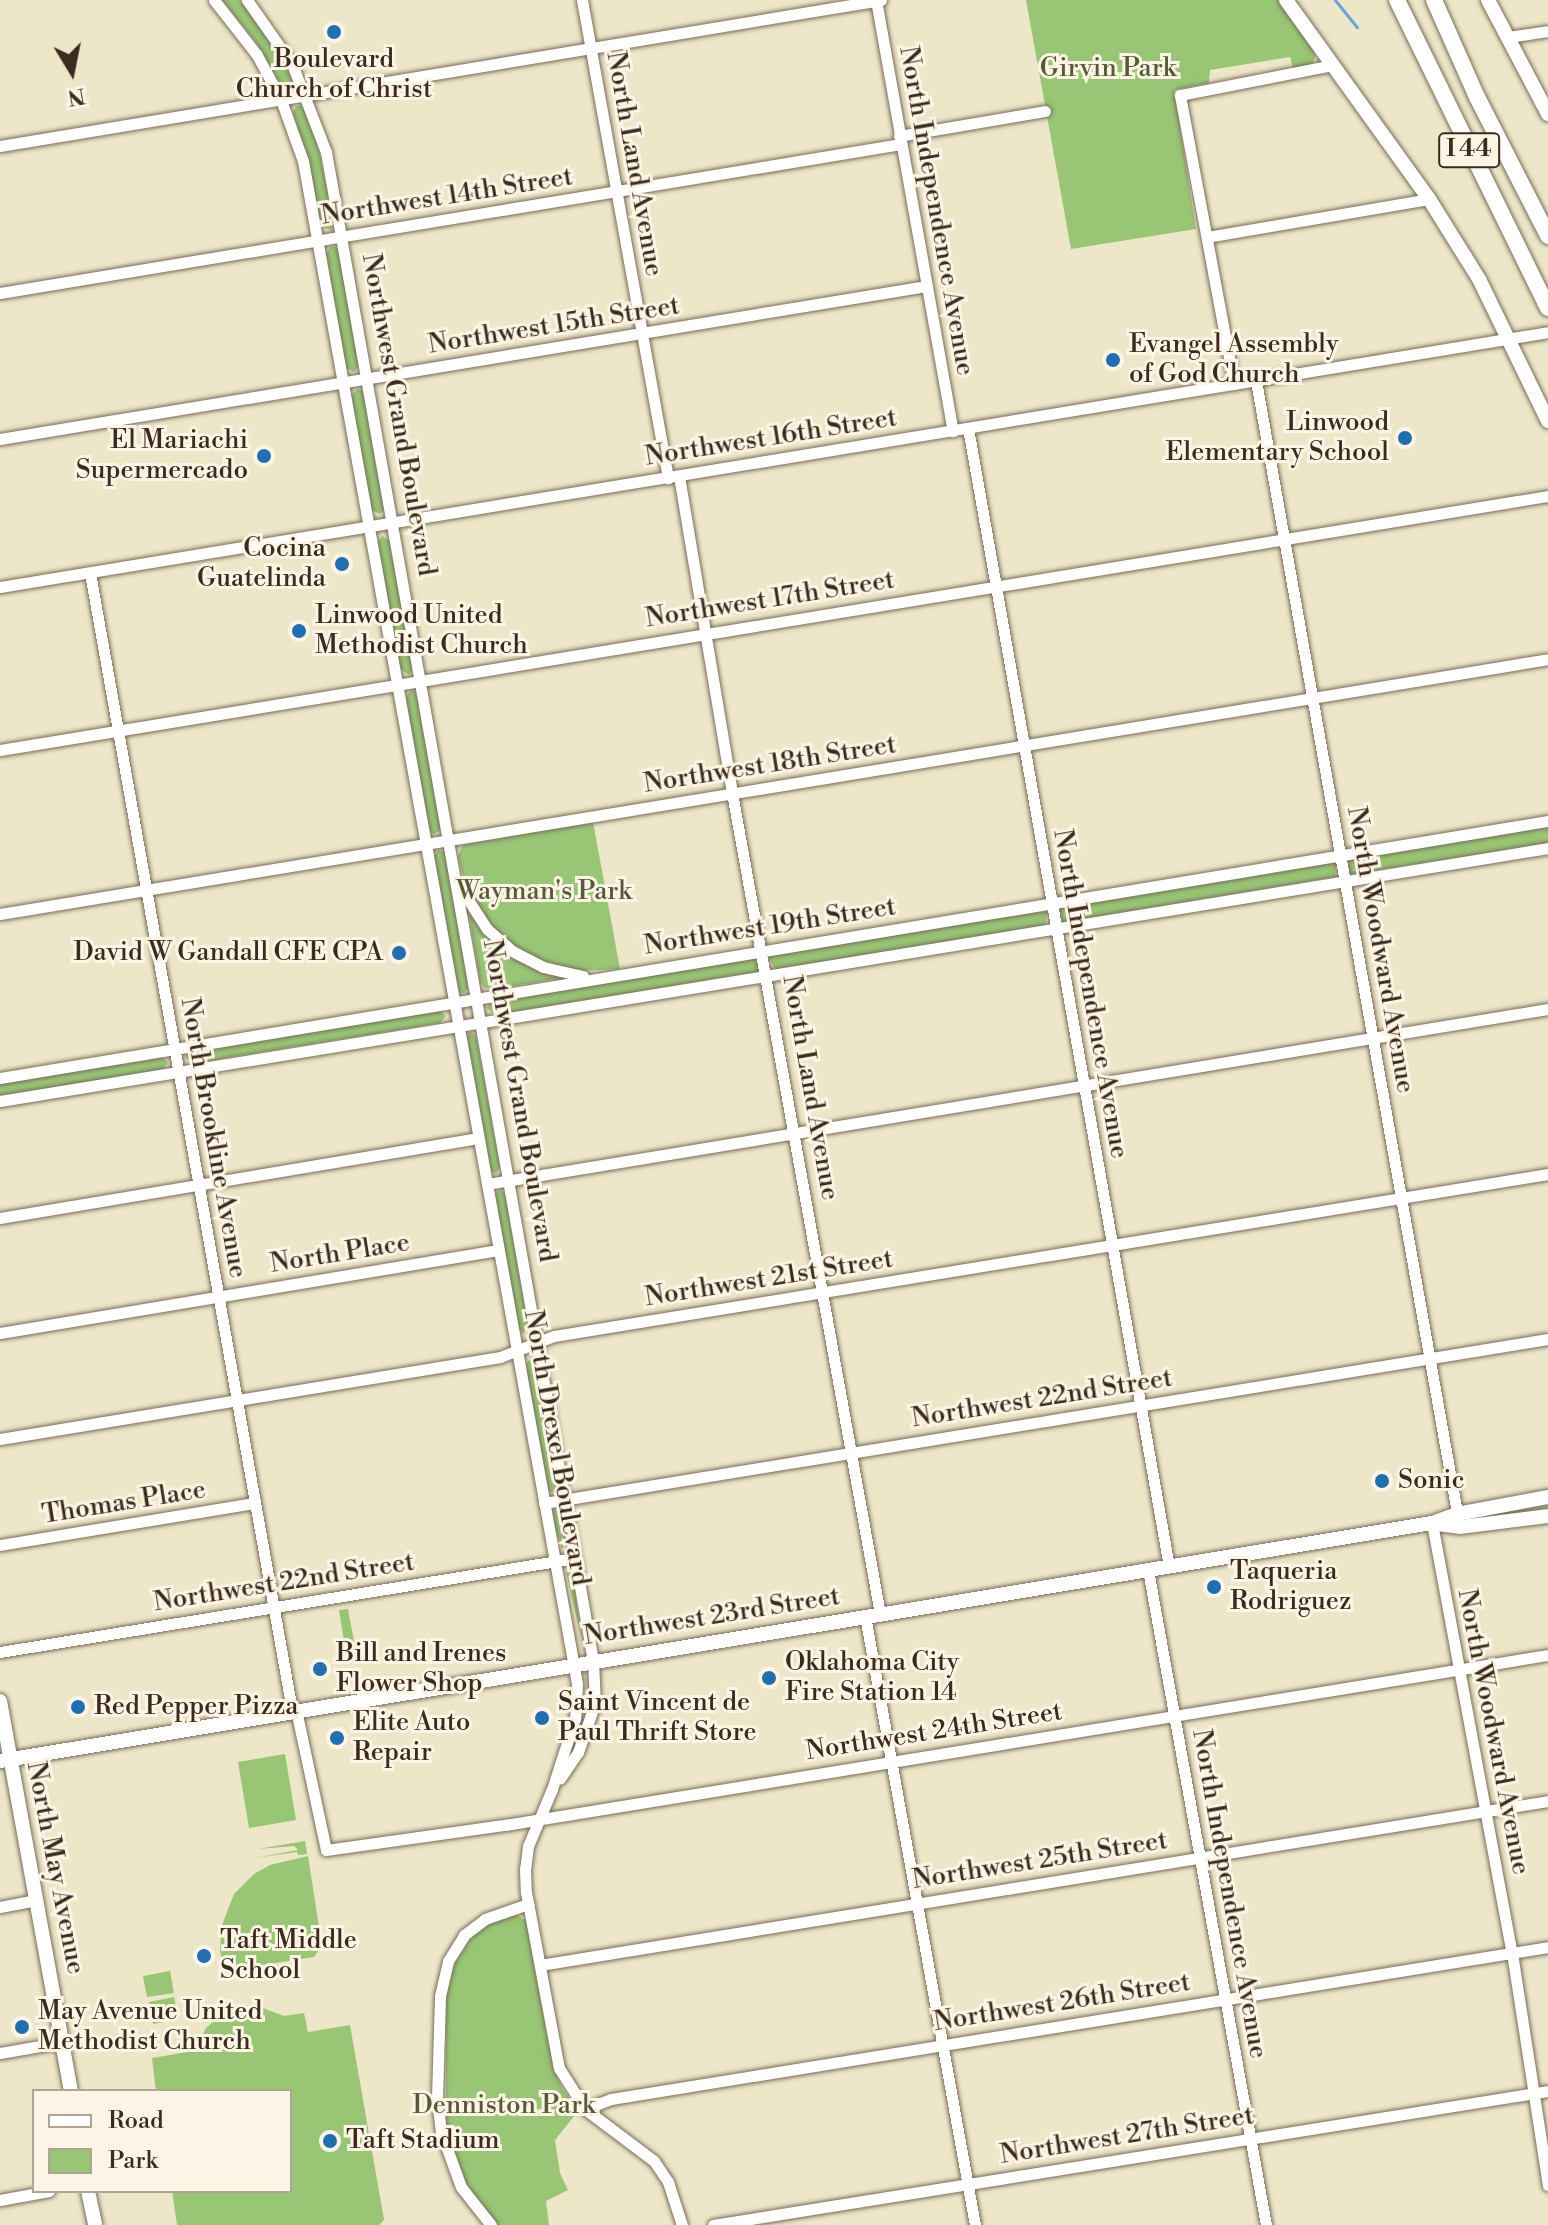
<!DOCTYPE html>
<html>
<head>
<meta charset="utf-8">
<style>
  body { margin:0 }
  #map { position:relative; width:1548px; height:2225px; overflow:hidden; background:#ede6c8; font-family:"Libre Bodoni",serif }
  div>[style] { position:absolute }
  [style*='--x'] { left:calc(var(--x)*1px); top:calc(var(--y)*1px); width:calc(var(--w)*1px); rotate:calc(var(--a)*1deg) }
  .green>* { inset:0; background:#98c674 }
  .stream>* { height:3px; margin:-1.5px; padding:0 1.5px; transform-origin:1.5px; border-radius:1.5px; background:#6aa2d9 }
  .roads { filter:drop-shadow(0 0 2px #796c5a) drop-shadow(0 0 2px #796c5a) }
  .minor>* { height:11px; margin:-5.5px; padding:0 5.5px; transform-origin:5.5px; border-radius:5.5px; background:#fff }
  .major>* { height:14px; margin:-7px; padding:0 7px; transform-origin:7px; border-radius:7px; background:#fff }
  .highway>* { height:16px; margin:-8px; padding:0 8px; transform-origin:8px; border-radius:8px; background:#fff }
  .dots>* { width:22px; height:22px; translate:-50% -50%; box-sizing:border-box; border:4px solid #fcf5e5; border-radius:50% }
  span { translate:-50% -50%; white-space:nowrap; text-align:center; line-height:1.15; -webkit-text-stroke:6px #fcf5e5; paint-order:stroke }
  .shield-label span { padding:2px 6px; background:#fcf5e5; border:2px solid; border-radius:6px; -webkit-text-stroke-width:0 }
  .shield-label { font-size:24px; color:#3b2a1e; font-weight:700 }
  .poi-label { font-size:26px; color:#3b2a1e }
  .left { translate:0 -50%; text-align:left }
  .right { translate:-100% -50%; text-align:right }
  .park-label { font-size:26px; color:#575938 }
  .street-label { font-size:26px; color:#3b2a1e }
  .legend { position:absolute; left:32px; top:2089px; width:260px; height:104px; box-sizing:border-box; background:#fcf5e5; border:2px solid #afa495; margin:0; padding:10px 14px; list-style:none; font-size:24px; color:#3b2a1e }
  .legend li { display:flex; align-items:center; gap:16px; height:40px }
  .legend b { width:40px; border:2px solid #afa495 }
  .north { position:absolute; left:32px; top:32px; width:80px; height:80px; -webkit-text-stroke:6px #fcf5e5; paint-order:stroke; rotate:170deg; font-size:22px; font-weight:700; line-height:32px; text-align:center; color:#3b2a1e }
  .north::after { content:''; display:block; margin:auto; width:28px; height:36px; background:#3b2a1e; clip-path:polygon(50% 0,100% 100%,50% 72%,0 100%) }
</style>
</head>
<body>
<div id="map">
  <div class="green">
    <div style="clip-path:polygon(222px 0,239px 0,246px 8px,279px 55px,294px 82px,293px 88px,285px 89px,281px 85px,253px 38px)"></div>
    <div style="clip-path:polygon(1026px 0,1279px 0,1313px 48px,1315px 57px,1312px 65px,1293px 68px,1290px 57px,1210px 70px,1209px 83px,1174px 90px,1196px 229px,1071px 249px)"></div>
    <div style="clip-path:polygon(296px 106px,304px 106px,317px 141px,334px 224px,331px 230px,321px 227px,312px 178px,293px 112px)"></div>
    <div style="clip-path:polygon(331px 246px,338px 248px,360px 365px,354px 372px,346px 368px,326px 253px)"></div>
    <div style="clip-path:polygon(357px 389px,363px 391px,384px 510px,380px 514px,371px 510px,351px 395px)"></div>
    <div style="clip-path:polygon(382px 536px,390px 541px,413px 668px,409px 675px,400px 669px,377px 543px)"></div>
    <div style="clip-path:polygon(411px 690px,416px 692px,441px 830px,434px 834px,429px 831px,405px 698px)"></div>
    <div style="clip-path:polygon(593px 822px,620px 969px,580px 971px,537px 959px,513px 945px,491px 926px,466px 888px,458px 856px,462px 846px,468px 844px)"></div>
    <div style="clip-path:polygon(1548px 825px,1548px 843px,1353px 874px,1348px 871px,1350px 858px)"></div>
    <div style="clip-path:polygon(438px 850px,445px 852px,464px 956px,468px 989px,464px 993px,459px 992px,452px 962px,433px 857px)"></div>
    <div style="clip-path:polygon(1331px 861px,1336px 864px,1335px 877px,1064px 922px,1060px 918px,1059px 905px)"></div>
    <div style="clip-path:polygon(1043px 909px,1047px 912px,1045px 925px,775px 970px,769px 957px,772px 952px)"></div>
    <div style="clip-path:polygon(469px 914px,510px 955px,560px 978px,494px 989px,484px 988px,480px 981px)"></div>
    <div style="clip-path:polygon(754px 956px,759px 969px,756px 972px,494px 1015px,487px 1008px,490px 1000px)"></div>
    <div style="clip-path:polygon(440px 1010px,446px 1016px,440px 1023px,194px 1063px,185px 1058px,190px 1051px)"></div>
    <div style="clip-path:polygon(470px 1032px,476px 1036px,500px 1167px,496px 1174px,491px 1171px,467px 1037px)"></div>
    <div style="clip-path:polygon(161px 1056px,168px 1062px,164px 1069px,0 1096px,0 1082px)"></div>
    <div style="clip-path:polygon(499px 1190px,505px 1193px,528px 1327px,523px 1334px,518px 1328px,495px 1195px)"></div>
    <div style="clip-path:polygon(529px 1360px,535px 1363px,557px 1489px,554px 1493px,547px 1490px,525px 1366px)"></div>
    <div style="clip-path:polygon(555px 1509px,561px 1513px,566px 1539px,562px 1549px,551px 1515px)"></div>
    <div style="clip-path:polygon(569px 1571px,573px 1577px,581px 1637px,566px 1572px)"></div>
    <div style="clip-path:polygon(348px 1609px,355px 1647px,345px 1648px,339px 1610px)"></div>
    <div style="clip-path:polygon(285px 1754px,296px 1820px,249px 1828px,238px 1762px)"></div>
    <div style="clip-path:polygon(305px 1841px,307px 1854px,298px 1855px,297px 1852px,255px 1858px,298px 1850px,294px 1846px,258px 1849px)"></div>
    <div style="clip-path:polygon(308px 1856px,322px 1946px,314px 1957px,224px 1971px,220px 1950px,222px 1925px,234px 1894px,254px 1874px,270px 1865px)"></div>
    <div style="clip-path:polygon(516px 1914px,526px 1921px,553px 2068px,563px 2090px,579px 2110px,555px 2140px,560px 2173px,568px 2190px,546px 2201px,549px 2225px,498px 2225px,466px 2183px,446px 2127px,446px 2000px,451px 1968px,475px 1933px,492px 1922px)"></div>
    <div style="clip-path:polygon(170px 1971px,174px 1993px,147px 1997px,143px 1976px)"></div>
    <div style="clip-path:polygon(174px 1997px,178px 2019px,153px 2024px,149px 2002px)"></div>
    <div style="clip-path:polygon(260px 2007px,284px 2016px,304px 2013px,308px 2032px,350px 2025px,384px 2220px,379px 2225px,177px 2225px,172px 2191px,290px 2191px,290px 2091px,156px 2091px,152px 2058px,194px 2051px,206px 2028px,221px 2015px,239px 2008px)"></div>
  </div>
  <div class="stream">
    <div style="--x:1335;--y:0;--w:35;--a:51"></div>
  </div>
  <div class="roads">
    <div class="minor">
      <div style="--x:214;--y:0;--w:70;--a:52"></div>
      <div style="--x:257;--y:55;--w:51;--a:61.9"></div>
      <div style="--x:281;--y:100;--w:65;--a:70.2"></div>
      <div style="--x:303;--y:161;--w:1547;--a:79.8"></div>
      <div style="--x:577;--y:1684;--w:34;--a:93"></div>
      <div style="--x:575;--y:1718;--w:75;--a:107.9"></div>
      <div style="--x:552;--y:1789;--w:62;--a:112.8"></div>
      <div style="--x:528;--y:1846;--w:23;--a:97"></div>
      <div style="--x:525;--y:1869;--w:23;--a:88"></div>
      <div style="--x:526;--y:1892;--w:179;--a:79.4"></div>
      <div style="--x:559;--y:2068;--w:49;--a:57.6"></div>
      <div style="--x:585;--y:2109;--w:86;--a:37"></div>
      <div style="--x:654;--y:2161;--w:25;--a:56"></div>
      <div style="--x:668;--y:2182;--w:45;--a:72"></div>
      <div style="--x:247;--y:0;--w:78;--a:54.9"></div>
      <div style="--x:292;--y:64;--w:94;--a:68.9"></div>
      <div style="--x:326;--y:152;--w:1428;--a:79.96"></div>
      <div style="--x:575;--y:1558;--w:105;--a:80.1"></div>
      <div style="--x:593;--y:1661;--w:42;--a:87.3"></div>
      <div style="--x:595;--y:1703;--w:52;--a:109.1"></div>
      <div style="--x:578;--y:1752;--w:32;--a:124"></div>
      <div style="--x:582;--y:0;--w:486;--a:79.8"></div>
      <div style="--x:876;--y:0;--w:438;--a:79.9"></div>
      <div style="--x:1508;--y:37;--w:40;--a:-8.5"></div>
      <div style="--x:899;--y:136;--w:148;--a:-9.7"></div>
      <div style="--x:0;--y:146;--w:893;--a:-9.41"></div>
      <div style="--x:1207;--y:237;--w:225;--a:-9.7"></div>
      <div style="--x:0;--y:293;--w:913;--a:-9.39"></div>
      <div style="--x:1256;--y:381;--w:1155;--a:79.93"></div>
      <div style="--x:1234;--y:384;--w:294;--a:-100.6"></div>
      <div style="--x:1180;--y:95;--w:156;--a:-11.1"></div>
      <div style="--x:968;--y:428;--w:1157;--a:79.99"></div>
      <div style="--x:0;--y:439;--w:939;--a:-9.38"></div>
      <div style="--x:679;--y:476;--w:321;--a:80.5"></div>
      <div style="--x:732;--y:793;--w:834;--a:79.78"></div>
      <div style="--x:90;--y:573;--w:1156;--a:79.93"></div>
      <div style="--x:0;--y:587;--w:1569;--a:-9.35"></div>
      <div style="--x:0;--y:750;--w:1569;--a:-9.32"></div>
      <div style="--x:460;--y:887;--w:50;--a:57.3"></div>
      <div style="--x:487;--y:929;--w:33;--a:41"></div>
      <div style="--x:512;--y:951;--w:35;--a:27"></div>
      <div style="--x:543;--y:967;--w:41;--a:12.7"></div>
      <div style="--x:0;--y:914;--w:1569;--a:-9.35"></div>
      <div style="--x:0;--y:1078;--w:1569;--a:-9.43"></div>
      <div style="--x:0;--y:1101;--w:1569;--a:-9.28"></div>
      <div style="--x:487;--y:1184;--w:1075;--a:-9.37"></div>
      <div style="--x:0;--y:1218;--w:485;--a:-9.5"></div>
      <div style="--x:0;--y:1333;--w:505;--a:-9.46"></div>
      <div style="--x:0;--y:1439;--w:507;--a:-9.31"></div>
      <div style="--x:500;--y:1357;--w:58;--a:-21.3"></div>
      <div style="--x:554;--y:1336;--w:1007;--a:-9.26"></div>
      <div style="--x:544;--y:1503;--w:1017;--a:-9.28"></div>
      <div style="--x:1432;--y:1523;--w:437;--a:79.5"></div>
      <div style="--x:1512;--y:1953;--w:235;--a:81.2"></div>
      <div style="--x:0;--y:1545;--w:258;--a:-9.4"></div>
      <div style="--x:1148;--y:1570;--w:666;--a:79.79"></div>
      <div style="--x:865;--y:1616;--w:619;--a:79.76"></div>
      <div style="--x:0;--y:1652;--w:583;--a:-9.28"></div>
      <div style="--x:296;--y:1710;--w:143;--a:77.9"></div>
      <div style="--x:326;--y:1850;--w:181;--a:-8"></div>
      <div style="--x:505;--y:1825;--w:1057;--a:-9.26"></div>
      <div style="--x:0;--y:1907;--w:38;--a:-11"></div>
      <div style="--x:540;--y:1965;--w:1021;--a:-9.24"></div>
      <div style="--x:0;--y:2053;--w:64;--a:-9.9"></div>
      <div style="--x:585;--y:2109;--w:28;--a:-21"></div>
      <div style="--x:611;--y:2099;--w:949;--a:-9.21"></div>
      <div style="--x:0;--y:2200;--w:50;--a:-10.4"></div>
      <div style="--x:491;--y:2225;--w:48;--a:-128.3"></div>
      <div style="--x:461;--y:2187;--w:59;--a:-110"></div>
      <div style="--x:441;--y:2132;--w:34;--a:-97"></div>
      <div style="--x:437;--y:2098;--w:102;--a:-88.3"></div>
      <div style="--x:440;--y:1996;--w:36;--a:-77"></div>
      <div style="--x:448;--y:1961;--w:31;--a:-58"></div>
      <div style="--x:464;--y:1935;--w:26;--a:-37"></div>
      <div style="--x:485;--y:1919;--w:46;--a:-19.2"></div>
      <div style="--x:713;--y:2225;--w:846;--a:-9.12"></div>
    </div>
    <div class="major">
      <div style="--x:1286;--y:0;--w:245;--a:54.3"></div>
      <div style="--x:1429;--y:199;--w:94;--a:58"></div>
      <div style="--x:1479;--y:279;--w:158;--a:64.1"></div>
      <div style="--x:1488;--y:0;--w:129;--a:62.2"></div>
      <div style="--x:1437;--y:1524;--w:23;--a:7"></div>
      <div style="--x:1460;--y:1527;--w:89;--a:-7.1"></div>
      <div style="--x:0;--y:1701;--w:396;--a:79.7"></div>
      <div style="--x:0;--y:1761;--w:1452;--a:-9.44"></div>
      <div style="--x:1432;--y:1523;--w:27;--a:-20"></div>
      <div style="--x:1457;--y:1514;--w:93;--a:-10.6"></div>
      <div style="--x:88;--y:2191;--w:35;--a:78"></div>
    </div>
    <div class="highway">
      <div style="--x:1397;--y:0;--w:343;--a:63.9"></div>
      <div style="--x:1434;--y:0;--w:106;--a:66.1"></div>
      <div style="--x:1477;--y:97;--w:156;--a:62.9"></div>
    </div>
  </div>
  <div class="dots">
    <div style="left:334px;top:32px;background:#1f6fb2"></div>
    <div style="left:1113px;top:360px;background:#1f6fb2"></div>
    <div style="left:1405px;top:438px;background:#1f6fb2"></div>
    <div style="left:264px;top:456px;background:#1f6fb2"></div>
    <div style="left:342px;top:564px;background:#1f6fb2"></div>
    <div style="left:299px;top:631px;background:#1f6fb2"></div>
    <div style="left:399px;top:953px;background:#1f6fb2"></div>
    <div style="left:1382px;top:1481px;background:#1f6fb2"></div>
    <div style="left:1214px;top:1587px;background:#1f6fb2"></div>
    <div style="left:320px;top:1669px;background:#1f6fb2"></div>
    <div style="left:769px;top:1678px;background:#1f6fb2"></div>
    <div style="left:78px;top:1707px;background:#1f6fb2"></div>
    <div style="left:542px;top:1718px;background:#1f6fb2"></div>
    <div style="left:337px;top:1738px;background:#1f6fb2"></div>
    <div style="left:204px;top:1956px;background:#1f6fb2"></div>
    <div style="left:22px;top:2027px;background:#1f6fb2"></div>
    <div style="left:330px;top:2141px;background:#1f6fb2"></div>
  </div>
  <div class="shield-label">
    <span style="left:1469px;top:150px">I 44</span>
  </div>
  <div class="poi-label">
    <span style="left:334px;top:75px">Boulevard<br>Church of Christ</span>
    <span class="left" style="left:1129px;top:360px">Evangel Assembly<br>of God Church</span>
    <span class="right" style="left:1389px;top:438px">Linwood<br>Elementary School</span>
    <span class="right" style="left:248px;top:456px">El Mariachi<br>Supermercado</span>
    <span class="right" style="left:326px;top:564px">Cocina<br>Guatelinda</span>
    <span class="left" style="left:315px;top:631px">Linwood United<br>Methodist Church</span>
    <span class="right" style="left:383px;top:953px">David W Gandall CFE CPA</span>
    <span class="left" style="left:1398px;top:1481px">Sonic</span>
    <span class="left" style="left:1230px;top:1587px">Taqueria<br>Rodriguez</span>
    <span class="left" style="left:336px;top:1669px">Bill and Irenes<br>Flower Shop</span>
    <span class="left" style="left:785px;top:1678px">Oklahoma City<br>Fire Station 14</span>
    <span class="left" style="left:558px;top:1718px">Saint Vincent de<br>Paul Thrift Store</span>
    <span class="left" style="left:94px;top:1707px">Red Pepper Pizza</span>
    <span class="left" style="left:353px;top:1738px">Elite Auto<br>Repair</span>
    <span class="left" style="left:220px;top:1956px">Taft Middle<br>School</span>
    <span class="left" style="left:38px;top:2027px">May Avenue United<br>Methodist Church</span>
    <span class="left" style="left:346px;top:2141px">Taft Stadium</span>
  </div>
  <div class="park-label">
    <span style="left:1108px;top:69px">Girvin Park</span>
    <span style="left:544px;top:892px">Wayman's Park</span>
    <span style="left:504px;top:2106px">Denniston Park</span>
  </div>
  <div class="street-label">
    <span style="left:634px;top:164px;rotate:80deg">North Land Avenue</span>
    <span style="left:447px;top:197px;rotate:-9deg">Northwest 14th Street</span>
    <span style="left:936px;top:211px;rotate:80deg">North Independence Avenue</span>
    <span style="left:554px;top:326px;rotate:-9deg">Northwest 15th Street</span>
    <span style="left:398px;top:415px;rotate:80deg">Northwest Grand Boulevard</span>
    <span style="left:771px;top:438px;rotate:-9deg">Northwest 16th Street</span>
    <span style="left:770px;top:600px;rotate:-9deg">Northwest 17th Street</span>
    <span style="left:770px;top:765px;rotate:-9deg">Northwest 18th Street</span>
    <span style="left:770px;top:927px;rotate:-9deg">Northwest 19th Street</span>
    <span style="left:1380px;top:950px;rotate:80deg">North Woodward Avenue</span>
    <span style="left:1090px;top:994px;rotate:80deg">North Independence Avenue</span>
    <span style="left:810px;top:1088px;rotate:80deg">North Land Avenue</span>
    <span style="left:519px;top:1101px;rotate:80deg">Northwest Grand Boulevard</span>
    <span style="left:213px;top:1138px;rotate:80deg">North Brookline Avenue</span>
    <span style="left:340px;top:1254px;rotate:-9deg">North Place</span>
    <span style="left:769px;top:1279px;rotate:-9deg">Northwest 21st Street</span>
    <span style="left:1042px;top:1399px;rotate:-9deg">Northwest 22nd Street</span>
    <span style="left:556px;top:1448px;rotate:80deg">North Drexel Boulevard</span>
    <span style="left:124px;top:1503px;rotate:-9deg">Thomas Place</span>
    <span style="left:284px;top:1583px;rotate:-9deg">Northwest 22nd Street</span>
    <span style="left:712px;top:1617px;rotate:-9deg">Northwest 23rd Street</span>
    <span style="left:934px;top:1732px;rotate:-9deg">Northwest 24th Street</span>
    <span style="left:1493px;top:1732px;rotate:79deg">North Woodward Avenue</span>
    <span style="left:1040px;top:1861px;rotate:-9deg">Northwest 25th Street</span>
    <span style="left:55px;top:1868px;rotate:79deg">North May Avenue</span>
    <span style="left:1229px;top:1894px;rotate:80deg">North Independence Avenue</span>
    <span style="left:1062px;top:2003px;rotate:-9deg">Northwest 26th Street</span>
    <span style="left:1127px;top:2136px;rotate:-9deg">Northwest 27th Street</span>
  </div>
  <ul class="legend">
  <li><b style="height:10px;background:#fff"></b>Road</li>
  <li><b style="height:22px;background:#98c674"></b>Park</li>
  </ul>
  <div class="north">N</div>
</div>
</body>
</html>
